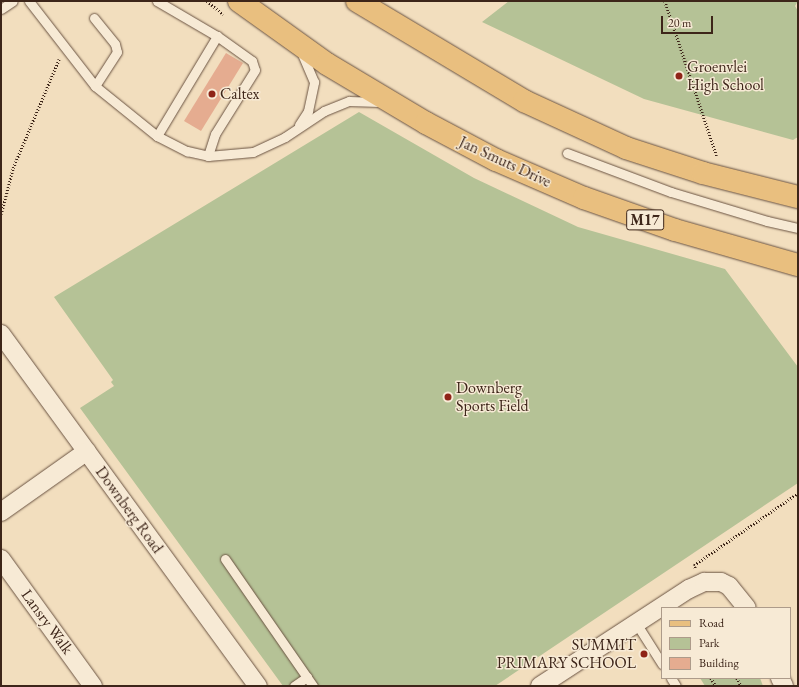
<!DOCTYPE html>
<html>
<head>
<meta charset="utf-8">
<style>
  body { margin:0 }
  #map { position:relative; width:799px; height:687px; overflow:hidden; background:#f2debe; font-family:"EB Garamond",serif }
  div>[style] { position:absolute }
  [style*='--x'] { left:calc(var(--x)*1px); top:calc(var(--y)*1px); width:calc(var(--w)*1px); rotate:calc(var(--a)*1deg) }
  .green>* { inset:0; background:#b5c296 }
  .building>* { inset:0; background:#e5ac90 }
  .path>* { height:2.5px; margin-top:-1.25px; transform-origin:0; background:repeating-linear-gradient(90deg,#3d2519 0 1px,transparent 0 3px) }
  .roads { filter:drop-shadow(0 0 1px #6a5342) drop-shadow(0 0 1px #6a5342) }
  .service>* { height:9px; margin:-4.5px; padding:0 4.5px; transform-origin:4.5px; border-radius:4.5px; background:#f7ead5 }
  .minor>* { height:18px; margin:-9px; padding:0 9px; transform-origin:9px; border-radius:9px; background:#f7ead5 }
  .primary>* { height:22px; margin:-11px; padding:0 11px; transform-origin:11px; border-radius:11px; background:#e9bf7f }
  .dots>* { width:11px; height:11px; translate:-50% -50%; box-sizing:border-box; border:2px solid #f7ead5; border-radius:50% }
  span { translate:-50% -50%; white-space:nowrap; text-align:center; line-height:1.15; -webkit-text-stroke:3px #f7ead5; paint-order:stroke }
  .shield-label span { padding:1px 3px; background:#f7ead5; border:1px solid; border-radius:3px; -webkit-text-stroke-width:0 }
  .shield-label { font-size:15px; color:#3d2519; font-weight:700 }
  .poi-label { font-size:16px; color:#3d2519 }
  .left { translate:0 -50%; text-align:left }
  .right { translate:-100% -50%; text-align:right }
  .street-label { font-size:16px; color:#3d2519 }
  .frame { position:absolute; inset:0; border:2px solid #3d2519; pointer-events:none }
  .legend { position:absolute; left:661px; top:607px; width:130px; height:72px; box-sizing:border-box; background:#f7ead5; border:1px solid #ad9b8a; margin:0; padding:5px 7px; list-style:none; font-size:12px; color:#3d2519 }
  .legend li { display:flex; align-items:center; gap:8px; height:20px }
  .legend b { width:20px; border:1px solid #ad9b8a }
  .scale { position:absolute; left:661px; top:16px; width:52px; height:18px; box-sizing:border-box; border:2px solid #3d2519; border-top:0; padding-left:5px; font-size:12px; line-height:14px; white-space:nowrap; color:#3d2519; -webkit-text-stroke:3px #f7ead5; paint-order:stroke }
</style>
</head>
<body>
<div id="map">
  <div class="green">
    <div style="clip-path:polygon(509px 1px,798px 1px,795px 6px,798px 11px,798px 137px,793px 140px,644px 99px,482px 22px)"></div>
    <div style="clip-path:polygon(359px 112px,474px 178px,578px 227px,725px 269px,798px 367px,798px 483px,495px 686px,283px 686px,80px 408px,114px 386px,111px 382px,113px 380px,54px 297px)"></div>
    <div style="clip-path:polygon(700px 678px,760px 678px,763px 686px,705px 686px)"></div>
  </div>
  <div class="building">
    <div style="clip-path:polygon(226px 53px,243px 63px,201px 131px,184px 121px)"></div>
  </div>
  <div class="path">
    <div style="--x:207;--y:1;--w:21;--a:39"></div>
    <div style="--x:665;--y:1;--w:163;--a:71.5"></div>
    <div style="--x:1;--y:214;--w:48;--a:-75.4"></div>
    <div style="--x:13;--y:168;--w:118;--a:-67.1"></div>
    <div style="--x:695;--y:568;--w:3;--a:-108"></div>
    <div style="--x:694;--y:565;--w:126;--a:-34.7"></div>
    <div style="--x:711;--y:678;--w:9;--a:58"></div>
    <div style="--x:737;--y:678;--w:9;--a:63"></div>
  </div>
  <div class="roads">
    <div class="service">
      <div style="--x:29;--y:1;--w:108;--a:52.2"></div>
      <div style="--x:95;--y:86;--w:80;--a:38.9"></div>
      <div style="--x:157;--y:136;--w:34;--a:27"></div>
      <div style="--x:187;--y:151;--w:22;--a:13"></div>
      <div style="--x:208;--y:156;--w:45;--a:-5.1"></div>
      <div style="--x:253;--y:152;--w:35;--a:-25"></div>
      <div style="--x:285;--y:137;--w:47;--a:-33.7"></div>
      <div style="--x:324;--y:111;--w:27;--a:-22"></div>
      <div style="--x:349;--y:101;--w:30;--a:2"></div>
      <div style="--x:157;--y:1;--w:69;--a:30.3"></div>
      <div style="--x:1;--y:9;--w:14;--a:-34"></div>
      <div style="--x:94;--y:18;--w:33;--a:51"></div>
      <div style="--x:115;--y:44;--w:8;--a:76"></div>
      <div style="--x:117;--y:52;--w:40;--a:122.9"></div>
      <div style="--x:299;--y:125;--w:17;--a:-57"></div>
      <div style="--x:308;--y:111;--w:30;--a:-78"></div>
      <div style="--x:314;--y:82;--w:30;--a:-113"></div>
      <div style="--x:157;--y:136;--w:117;--a:-59"></div>
      <div style="--x:217;--y:36;--w:43;--a:35.5"></div>
      <div style="--x:252;--y:61;--w:9;--a:72"></div>
      <div style="--x:255;--y:70;--w:75;--a:122"></div>
      <div style="--x:215;--y:134;--w:23;--a:108"></div>
      <div style="--x:567;--y:153;--w:111;--a:20.6"></div>
      <div style="--x:671;--y:192;--w:100;--a:16.8"></div>
      <div style="--x:767;--y:221;--w:32;--a:13"></div>
      <div style="--x:225;--y:559;--w:155;--a:55.3"></div>
      <div style="--x:636;--y:623;--w:49;--a:57.6"></div>
      <div style="--x:671;--y:678;--w:9;--a:58"></div>
      <div style="--x:294;--y:686;--w:16;--a:-35"></div>
    </div>
    <div class="minor">
      <div style="--x:1;--y:334;--w:436;--a:53.9"></div>
      <div style="--x:1;--y:512;--w:105;--a:-35.3"></div>
      <div style="--x:1;--y:559;--w:157;--a:54.1"></div>
      <div style="--x:780;--y:678;--w:9;--a:63"></div>
      <div style="--x:540;--y:686;--w:178;--a:-33.1"></div>
      <div style="--x:689;--y:589;--w:17;--a:-25"></div>
      <div style="--x:704;--y:582;--w:17;--a:0"></div>
      <div style="--x:721;--y:582;--w:9;--a:27"></div>
      <div style="--x:729;--y:586;--w:28;--a:51"></div>
    </div>
    <div class="primary">
      <div style="--x:239;--y:1;--w:108;--a:35.6"></div>
      <div style="--x:327;--y:64;--w:115;--a:30.8"></div>
      <div style="--x:426;--y:123;--w:79;--a:27.9"></div>
      <div style="--x:496;--y:160;--w:96;--a:23.4"></div>
      <div style="--x:584;--y:198;--w:96;--a:19.4"></div>
      <div style="--x:675;--y:230;--w:128;--a:15.9"></div>
      <div style="--x:357;--y:1;--w:195;--a:30.9"></div>
      <div style="--x:524;--y:101;--w:112;--a:24.7"></div>
      <div style="--x:626;--y:148;--w:81;--a:18"></div>
      <div style="--x:703;--y:173;--w:98;--a:14.2"></div>
    </div>
  </div>
  <div class="dots">
    <div style="left:679px;top:76px;background:#8f2418"></div>
    <div style="left:212px;top:94px;background:#8f2418"></div>
    <div style="left:448px;top:397px;background:#8f2418"></div>
    <div style="left:644px;top:654px;background:#8f2418"></div>
  </div>
  <div class="shield-label">
    <span style="left:645px;top:220px">M17</span>
  </div>
  <div class="poi-label">
    <span class="left" style="left:687px;top:76px">Groenvlei<br>High School</span>
    <span class="left" style="left:220px;top:94px">Caltex</span>
    <span class="left" style="left:456px;top:397px">Downberg<br>Sports Field</span>
    <span class="right" style="left:636px;top:654px">SUMMIT<br>PRIMARY SCHOOL</span>
  </div>
  <div class="street-label">
    <span style="left:505px;top:162px;rotate:25deg">Jan Smuts Drive</span>
    <span style="left:129px;top:510px;rotate:54deg">Downberg Road</span>
    <span style="left:47px;top:622px;rotate:54deg">Lansry Walk</span>
  </div>
  <div class="frame"></div>
  <ul class="legend">
  <li><b style="height:5px;background:#e9bf7f"></b>Road</li>
  <li><b style="height:11px;background:#b5c296"></b>Park</li>
  <li><b style="height:11px;background:#e5ac90"></b>Building</li>
  </ul>
  <div class="scale">20 m</div>
</div>
</body>
</html>
